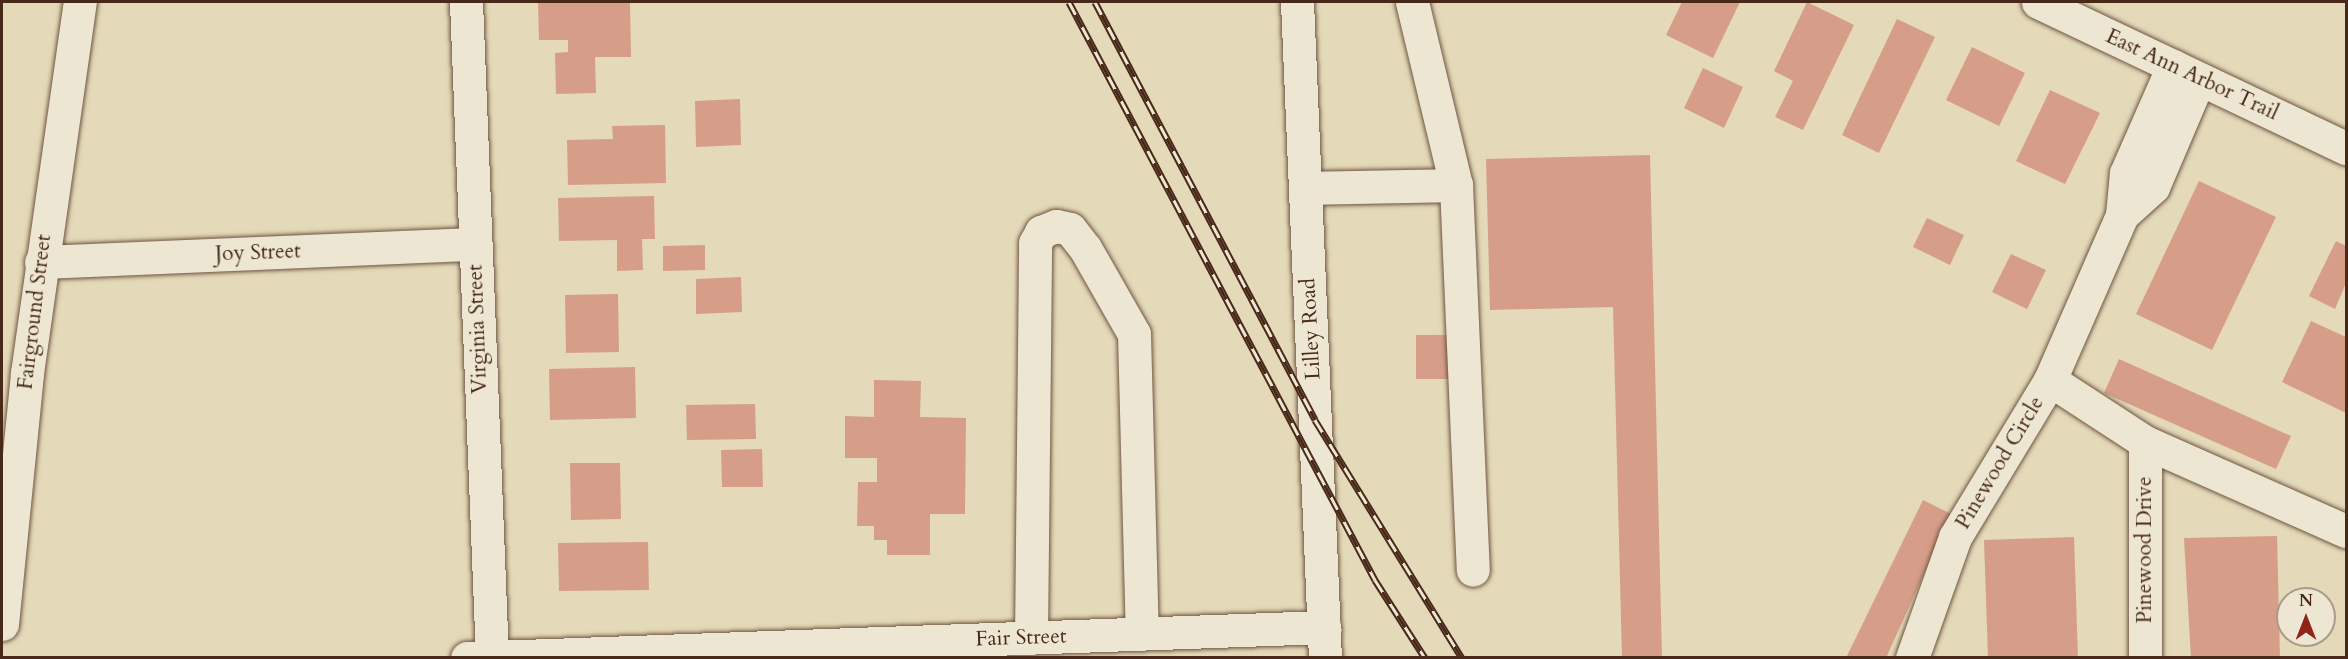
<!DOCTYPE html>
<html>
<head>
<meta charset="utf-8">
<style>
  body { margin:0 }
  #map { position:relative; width:2348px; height:659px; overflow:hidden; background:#e4d9b9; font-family:Cardo,serif }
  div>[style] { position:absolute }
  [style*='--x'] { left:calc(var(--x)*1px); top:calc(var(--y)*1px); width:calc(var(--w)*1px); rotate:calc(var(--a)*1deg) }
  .building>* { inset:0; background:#d69e88 }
  .roads { filter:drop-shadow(0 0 2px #6f5541) drop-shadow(0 0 2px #6f5541) }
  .minor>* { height:33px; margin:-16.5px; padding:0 16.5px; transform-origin:16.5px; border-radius:16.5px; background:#ede6d2 }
  .rail>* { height:7px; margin-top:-3.5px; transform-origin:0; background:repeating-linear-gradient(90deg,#ede6d2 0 14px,#482919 0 28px); box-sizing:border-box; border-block:2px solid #482919 }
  span { translate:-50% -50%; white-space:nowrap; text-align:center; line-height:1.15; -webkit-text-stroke:4.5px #ede6d2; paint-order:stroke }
  .street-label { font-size:21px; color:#482919 }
  .frame { position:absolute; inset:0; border:3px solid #482919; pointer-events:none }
  .north { position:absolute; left:2276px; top:587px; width:60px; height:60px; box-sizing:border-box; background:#ede6d2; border:2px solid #ab9a88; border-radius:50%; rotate:0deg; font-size:16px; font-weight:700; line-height:24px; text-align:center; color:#482919 }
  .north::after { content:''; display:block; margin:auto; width:21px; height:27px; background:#8f2418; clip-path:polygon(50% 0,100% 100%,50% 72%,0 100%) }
</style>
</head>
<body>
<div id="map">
  <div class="building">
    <div style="clip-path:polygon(538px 2px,630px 2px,631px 57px,595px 57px,596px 93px,556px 94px,555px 53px,568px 52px,568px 40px,539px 40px)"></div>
    <div style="clip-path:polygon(1682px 2px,1740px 2px,1713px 58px,1666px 35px)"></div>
    <div style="clip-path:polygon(1807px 2px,1854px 25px,1803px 130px,1775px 117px,1793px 81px,1774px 71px)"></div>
    <div style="clip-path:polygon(1897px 19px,1935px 37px,1879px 153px,1842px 135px)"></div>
    <div style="clip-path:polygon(1972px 47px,2025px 73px,1999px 126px,1946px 100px)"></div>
    <div style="clip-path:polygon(1703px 68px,1743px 87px,1724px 128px,1684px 108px)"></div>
    <div style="clip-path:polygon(2050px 90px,2100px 113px,2065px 184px,2016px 161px)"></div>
    <div style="clip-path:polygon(740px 99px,741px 145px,696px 147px,695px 101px)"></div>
    <div style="clip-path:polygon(665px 125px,666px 183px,568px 185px,567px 140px,613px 139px,612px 126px)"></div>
    <div style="clip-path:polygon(1650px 155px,1662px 658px,1622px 658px,1613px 307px,1490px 310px,1486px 159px)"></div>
    <div style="clip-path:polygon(2199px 181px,2276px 217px,2212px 350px,2136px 314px)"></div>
    <div style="clip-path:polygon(654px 196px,655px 239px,642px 239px,643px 270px,617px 271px,617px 240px,559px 241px,558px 198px)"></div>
    <div style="clip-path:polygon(1927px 218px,1964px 235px,1950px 265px,1913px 247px)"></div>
    <div style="clip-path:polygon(2336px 241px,2346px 246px,2346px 283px,2335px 309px,2309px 296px)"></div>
    <div style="clip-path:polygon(705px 245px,705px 270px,663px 271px,663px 246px)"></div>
    <div style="clip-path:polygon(2011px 254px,2046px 270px,2027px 309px,1992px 292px)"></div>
    <div style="clip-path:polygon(741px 277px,742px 312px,696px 314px,696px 279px)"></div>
    <div style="clip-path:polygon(618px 294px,619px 352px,566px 353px,565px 295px)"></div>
    <div style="clip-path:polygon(2311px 321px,2346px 337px,2346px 413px,2282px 382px)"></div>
    <div style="clip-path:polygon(1416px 335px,1452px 335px,1452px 379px,1416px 379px)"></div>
    <div style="clip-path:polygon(2119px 359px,2291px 436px,2276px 469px,2104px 393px)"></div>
    <div style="clip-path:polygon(635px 367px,636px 418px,550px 420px,549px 369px)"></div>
    <div style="clip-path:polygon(874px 380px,921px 381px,920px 417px,966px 418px,965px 514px,930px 514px,930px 555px,887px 555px,887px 540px,874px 540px,874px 526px,857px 526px,858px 482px,877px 482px,877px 458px,845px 458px,845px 416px,874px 417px)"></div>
    <div style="clip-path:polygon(755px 404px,756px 439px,687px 440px,686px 405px)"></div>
    <div style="clip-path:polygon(762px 449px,763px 487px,722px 487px,721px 450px)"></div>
    <div style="clip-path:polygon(570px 463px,620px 463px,621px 519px,571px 520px)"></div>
    <div style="clip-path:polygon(1923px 500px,1951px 514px,1886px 658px,1846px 658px)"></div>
    <div style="clip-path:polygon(2277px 536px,2280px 658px,2191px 658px,2184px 538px)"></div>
    <div style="clip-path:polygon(2074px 537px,2078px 658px,1988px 658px,1984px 540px)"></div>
    <div style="clip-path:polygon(648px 542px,649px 590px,559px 591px,558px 543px)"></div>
  </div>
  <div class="roads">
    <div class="minor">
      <div style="--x:466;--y:2;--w:656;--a:87.73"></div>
      <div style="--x:1297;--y:2;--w:657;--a:87.56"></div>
      <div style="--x:1412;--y:2;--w:188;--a:76.5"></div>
      <div style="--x:2038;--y:2;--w:341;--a:25.4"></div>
      <div style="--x:1305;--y:188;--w:151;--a:-1.1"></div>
      <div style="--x:1456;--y:185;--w:385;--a:87.5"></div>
      <div style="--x:2122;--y:215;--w:42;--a:-42.1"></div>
      <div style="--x:2153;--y:187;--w:117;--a:-66.9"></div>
      <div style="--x:41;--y:262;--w:434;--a:-2.4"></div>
      <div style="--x:2050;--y:380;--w:113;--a:33.1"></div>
      <div style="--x:2145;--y:442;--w:220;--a:23.9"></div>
      <div style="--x:2;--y:624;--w:252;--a:-84.3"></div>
      <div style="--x:27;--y:373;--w:375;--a:-81.9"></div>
      <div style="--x:1031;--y:638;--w:395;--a:-89.4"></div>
      <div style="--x:1035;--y:243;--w:13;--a:-61"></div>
      <div style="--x:1041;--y:232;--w:16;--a:-22"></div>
      <div style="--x:1056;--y:226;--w:14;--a:12"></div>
      <div style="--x:1070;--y:229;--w:24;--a:52"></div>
      <div style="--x:1085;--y:248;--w:99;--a:60.3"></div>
      <div style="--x:1134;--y:334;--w:300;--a:88.5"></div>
      <div style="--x:467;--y:658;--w:858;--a:-2.07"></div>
      <div style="--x:1912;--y:658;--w:128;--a:-70.4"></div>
      <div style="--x:1955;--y:537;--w:184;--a:-58.8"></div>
      <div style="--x:2050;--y:380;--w:180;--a:-66.4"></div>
      <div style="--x:2122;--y:215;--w:42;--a:-84.6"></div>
      <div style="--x:2126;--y:173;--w:117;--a:-66.3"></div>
      <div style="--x:2145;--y:658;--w:216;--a:-90"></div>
    </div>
  </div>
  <div class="rail">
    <div style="--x:1069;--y:2;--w:654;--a:62.1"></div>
    <div style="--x:1375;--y:580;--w:93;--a:57.3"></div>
    <div style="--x:1095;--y:2;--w:472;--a:62.2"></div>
    <div style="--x:1315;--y:420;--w:280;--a:58.3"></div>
  </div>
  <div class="street-label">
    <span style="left:2192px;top:75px;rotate:25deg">East Ann Arbor Trail</span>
    <span style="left:258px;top:253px;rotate:-2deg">Joy Street</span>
    <span style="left:35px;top:312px;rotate:-83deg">Fairground Street</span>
    <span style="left:478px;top:329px;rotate:-92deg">Virginia Street</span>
    <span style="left:1311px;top:329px;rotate:-93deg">Lilley Road</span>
    <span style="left:2000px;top:463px;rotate:-59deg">Pinewood Circle</span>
    <span style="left:2145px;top:550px;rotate:-90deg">Pinewood Drive</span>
    <span style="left:1021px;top:638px;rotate:-2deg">Fair Street</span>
  </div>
  <div class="frame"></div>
  <div class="north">N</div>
</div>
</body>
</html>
